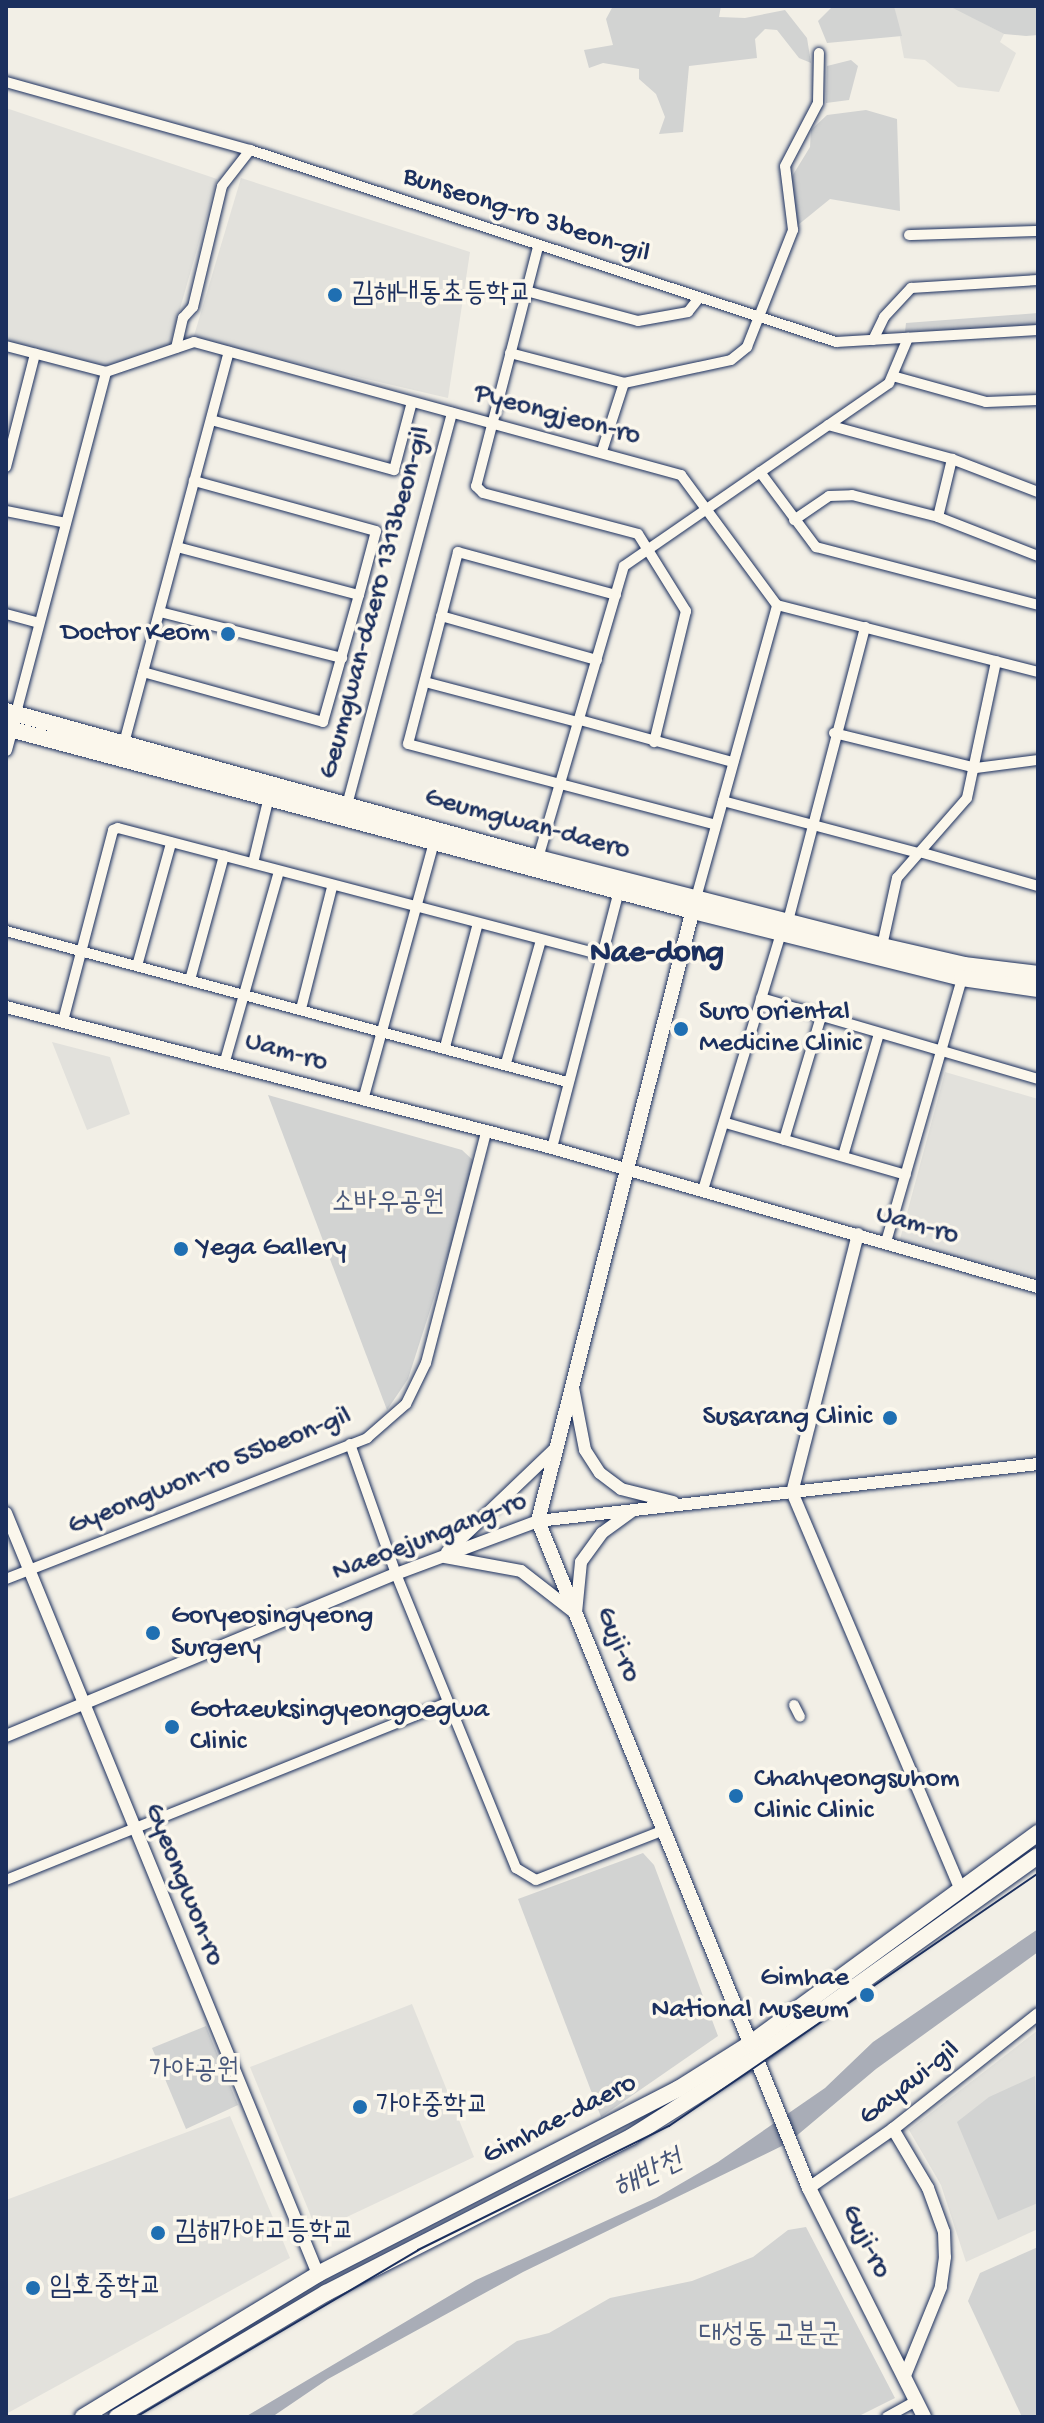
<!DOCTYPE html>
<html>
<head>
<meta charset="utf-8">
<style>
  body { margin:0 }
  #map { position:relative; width:1044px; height:2423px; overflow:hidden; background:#f2efe6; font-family:"Gochi Hand","Poor Story",sans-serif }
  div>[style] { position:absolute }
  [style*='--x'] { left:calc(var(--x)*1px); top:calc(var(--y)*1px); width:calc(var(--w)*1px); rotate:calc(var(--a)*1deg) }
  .built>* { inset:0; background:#e2e1dc }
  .green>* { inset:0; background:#d2d3d2 }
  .water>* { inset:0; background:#a9adb7 }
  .roads { filter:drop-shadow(0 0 2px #1b2f5e) drop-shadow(0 0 2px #1b2f5e) }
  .minor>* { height:10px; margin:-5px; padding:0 5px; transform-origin:5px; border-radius:5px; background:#fbf7ec }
  .tertiary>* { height:12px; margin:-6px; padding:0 6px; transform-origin:6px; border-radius:6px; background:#fbf7ec }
  .secondary>* { height:14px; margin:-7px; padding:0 7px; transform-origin:7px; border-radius:7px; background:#fbf7ec }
  .primary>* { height:16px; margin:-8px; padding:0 8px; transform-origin:8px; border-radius:8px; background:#fbf7ec }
  .tram>* { height:2px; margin:-1px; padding:0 1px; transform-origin:1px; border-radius:1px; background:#1b2f5e }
  .dots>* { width:22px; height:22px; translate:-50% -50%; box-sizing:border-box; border:4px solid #fbf7ec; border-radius:50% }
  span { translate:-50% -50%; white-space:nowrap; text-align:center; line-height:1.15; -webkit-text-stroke:7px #fbf7ec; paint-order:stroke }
  .street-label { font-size:28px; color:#1b2f5e }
  .poi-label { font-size:28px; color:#1b2f5e }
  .left { translate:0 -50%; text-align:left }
  .right { translate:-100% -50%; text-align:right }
  .park-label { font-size:28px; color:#49587b }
  .water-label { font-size:30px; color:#465579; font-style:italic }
  .quarter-label { font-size:32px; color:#1b2f5e; font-weight:700 }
  .frame { position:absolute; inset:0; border:8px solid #1b2f5e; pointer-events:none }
</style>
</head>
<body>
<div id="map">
  <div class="built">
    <div style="clip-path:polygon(894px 6px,951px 6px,1004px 34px,1000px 42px,1016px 53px,999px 92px,958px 87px,925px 60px,904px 58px)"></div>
    <div style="clip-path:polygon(6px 108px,217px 179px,168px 351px,101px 372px,6px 346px)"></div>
    <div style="clip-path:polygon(241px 178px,470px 252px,448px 398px,193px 339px)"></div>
    <div style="clip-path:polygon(52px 1042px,110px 1057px,130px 1114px,87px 1130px)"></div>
    <div style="clip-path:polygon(945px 1072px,1038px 1099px,1038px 1279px,899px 1243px)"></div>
    <div style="clip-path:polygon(412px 2004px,474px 2157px,317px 2231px,250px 2067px)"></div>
    <div style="clip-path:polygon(1038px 2030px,1038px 2229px,966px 2262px,941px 2185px,909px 2130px)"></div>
    <div style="clip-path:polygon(230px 2116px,290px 2258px,6px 2414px,6px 2200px)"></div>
  </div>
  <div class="green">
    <div style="clip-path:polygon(613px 6px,721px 6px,719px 17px,745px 18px,785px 10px,807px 38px,811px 63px,799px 58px,777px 30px,765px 29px,755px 39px,757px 58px,689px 66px,683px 132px,659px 134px,665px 117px,656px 94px,639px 79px,639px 69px,603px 63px,589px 68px,584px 50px,613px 45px,606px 19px)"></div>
    <div style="clip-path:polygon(833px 6px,894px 6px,902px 36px,827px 43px,818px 21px)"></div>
    <div style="clip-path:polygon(1038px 6px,1038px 35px,1026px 36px,1004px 34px,951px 7px)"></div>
    <div style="clip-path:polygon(851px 60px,858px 66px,849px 100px,826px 103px,827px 66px)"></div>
    <div style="clip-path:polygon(866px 110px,897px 119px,900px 211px,830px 199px,798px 225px,788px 183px,810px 147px,811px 130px,827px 115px)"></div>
    <div style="clip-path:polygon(1038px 313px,1038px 326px,905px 332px,906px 323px)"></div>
    <div style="clip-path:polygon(268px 1095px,462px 1150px,477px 1164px,408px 1379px,387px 1410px)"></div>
    <div style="clip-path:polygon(643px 1853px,654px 1865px,718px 2036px,601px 2117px,518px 1899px)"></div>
    <div style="clip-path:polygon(206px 2026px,238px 2105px,186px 2129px,152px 2048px)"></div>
    <div style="clip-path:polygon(1035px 2076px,1038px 2203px,998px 2220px,957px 2122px,989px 2097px)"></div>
    <div style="clip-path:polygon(806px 2227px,895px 2398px,857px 2417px,409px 2417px,517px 2341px,549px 2333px,610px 2298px,692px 2281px,753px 2257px,788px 2230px)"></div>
    <div style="clip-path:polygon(1038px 2247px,1038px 2417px,1022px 2417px,968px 2301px,980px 2273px)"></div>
  </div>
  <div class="water">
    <div style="clip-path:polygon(1038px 1929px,1038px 1952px,876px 2069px,788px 2143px,523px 2272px,328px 2379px,272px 2417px,245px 2417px,476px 2280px,656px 2198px,718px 2162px,825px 2088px,873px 2042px)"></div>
  </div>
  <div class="roads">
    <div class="minor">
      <div style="--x:6;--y:82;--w:253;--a:15.6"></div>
      <div style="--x:250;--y:150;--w:617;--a:18.14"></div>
      <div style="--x:836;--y:342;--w:202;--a:-3.4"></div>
      <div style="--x:909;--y:235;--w:129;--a:-1.8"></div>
      <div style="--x:538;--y:247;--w:247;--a:104.5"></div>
      <div style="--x:476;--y:486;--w:10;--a:45"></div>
      <div style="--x:483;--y:493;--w:160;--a:14.8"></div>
      <div style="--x:638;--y:534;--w:91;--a:58.1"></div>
      <div style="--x:686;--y:611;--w:135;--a:103.7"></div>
      <div style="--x:526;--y:291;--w:116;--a:15"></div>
      <div style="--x:638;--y:321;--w:51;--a:-10.2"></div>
      <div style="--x:688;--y:312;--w:18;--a:-52"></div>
      <div style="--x:873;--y:340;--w:25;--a:-64"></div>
      <div style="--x:884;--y:317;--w:40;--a:-47"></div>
      <div style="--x:911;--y:288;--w:127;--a:-3.6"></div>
      <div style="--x:6;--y:346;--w:103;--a:14.6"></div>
      <div style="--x:106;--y:372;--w:93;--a:-18.8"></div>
      <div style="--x:194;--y:342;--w:505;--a:15.28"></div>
      <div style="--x:681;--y:475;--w:162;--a:53.6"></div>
      <div style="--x:777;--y:605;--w:269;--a:14.4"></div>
      <div style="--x:176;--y:348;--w:31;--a:-77"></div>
      <div style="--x:183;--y:318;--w:15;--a:-48"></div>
      <div style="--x:193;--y:307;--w:124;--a:-76.5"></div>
      <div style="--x:222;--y:186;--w:46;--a:-52.1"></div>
      <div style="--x:510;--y:353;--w:118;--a:14.7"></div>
      <div style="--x:624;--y:383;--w:109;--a:-12.1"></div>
      <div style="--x:731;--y:360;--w:21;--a:-39"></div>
      <div style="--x:747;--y:347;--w:126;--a:-68.5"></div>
      <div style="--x:793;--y:230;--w:64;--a:-97.1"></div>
      <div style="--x:785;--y:166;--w:71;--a:-62.4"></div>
      <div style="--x:818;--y:103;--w:50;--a:-88.9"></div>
      <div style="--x:896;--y:377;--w:93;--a:15.5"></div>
      <div style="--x:986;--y:402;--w:52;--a:-2.2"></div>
      <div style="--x:211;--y:420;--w:190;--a:15.3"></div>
      <div style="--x:394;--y:470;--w:70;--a:-75.2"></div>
      <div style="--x:828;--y:425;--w:129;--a:15.3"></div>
      <div style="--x:952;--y:459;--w:92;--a:21"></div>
      <div style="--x:602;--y:451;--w:71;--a:-72.1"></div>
      <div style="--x:6;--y:467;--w:117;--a:-75.6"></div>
      <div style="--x:760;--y:472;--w:94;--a:53.3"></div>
      <div style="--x:816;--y:547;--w:229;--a:14.6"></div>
      <div style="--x:6;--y:511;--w:61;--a:11.3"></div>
      <div style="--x:938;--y:517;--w:60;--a:-76.4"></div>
      <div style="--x:794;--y:520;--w:42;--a:-34.4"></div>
      <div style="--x:829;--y:496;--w:23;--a:-2"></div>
      <div style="--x:852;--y:495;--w:89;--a:14.3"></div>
      <div style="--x:938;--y:517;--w:107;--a:21.3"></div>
      <div style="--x:177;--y:547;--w:188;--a:14.8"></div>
      <div style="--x:616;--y:595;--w:164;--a:-164.8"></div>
      <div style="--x:458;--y:552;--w:198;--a:104.6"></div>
      <div style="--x:408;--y:744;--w:318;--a:14.7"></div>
      <div style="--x:160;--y:612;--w:188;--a:14.2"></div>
      <div style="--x:6;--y:614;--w:34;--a:15"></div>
      <div style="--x:441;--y:616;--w:162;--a:15.8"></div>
      <div style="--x:143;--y:672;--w:187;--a:15.5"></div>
      <div style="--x:323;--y:722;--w:132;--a:-74.2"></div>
      <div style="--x:359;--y:595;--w:66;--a:-75.1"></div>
      <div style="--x:376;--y:531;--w:189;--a:-164.6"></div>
      <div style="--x:425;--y:682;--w:158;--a:14.7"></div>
      <div style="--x:16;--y:713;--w:353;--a:-75.2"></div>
      <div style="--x:580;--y:720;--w:159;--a:15.4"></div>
      <div style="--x:834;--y:733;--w:146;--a:13.8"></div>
      <div style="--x:976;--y:768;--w:63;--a:-7.4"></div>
      <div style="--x:124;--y:743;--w:405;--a:-75"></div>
      <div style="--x:723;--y:801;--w:202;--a:14.9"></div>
      <div style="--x:347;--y:805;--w:406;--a:-75"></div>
      <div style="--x:923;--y:853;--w:120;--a:16"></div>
      <div style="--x:538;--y:858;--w:304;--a:-73.6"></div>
      <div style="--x:624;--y:566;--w:322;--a:-34.6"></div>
      <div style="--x:889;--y:383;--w:49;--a:-67.1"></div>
      <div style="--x:253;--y:863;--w:68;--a:-76.4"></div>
      <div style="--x:696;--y:898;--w:304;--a:-74.5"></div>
      <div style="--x:788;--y:921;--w:304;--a:-75.3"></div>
      <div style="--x:6;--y:931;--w:581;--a:15.06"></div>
      <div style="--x:882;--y:946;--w:70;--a:-77.6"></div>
      <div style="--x:897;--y:878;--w:106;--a:-48.8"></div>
      <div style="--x:967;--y:798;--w:140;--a:-78"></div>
      <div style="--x:137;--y:966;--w:128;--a:-74.5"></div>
      <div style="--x:190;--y:980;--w:129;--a:-74.7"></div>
      <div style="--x:761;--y:998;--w:289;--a:16.3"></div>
      <div style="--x:301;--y:1009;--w:126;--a:-75.7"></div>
      <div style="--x:63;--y:1021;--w:197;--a:-75.3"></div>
      <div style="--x:113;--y:830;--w:5;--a:-22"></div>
      <div style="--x:118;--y:828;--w:500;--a:14.7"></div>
      <div style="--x:445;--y:1047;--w:128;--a:-75.1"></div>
      <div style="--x:225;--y:1061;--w:197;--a:-74.1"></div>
      <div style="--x:506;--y:1063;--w:128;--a:-74.1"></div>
      <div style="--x:363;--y:1100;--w:268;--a:-74.6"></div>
      <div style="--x:726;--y:1123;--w:187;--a:16.1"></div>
      <div style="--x:784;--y:1140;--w:128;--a:-73.3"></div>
      <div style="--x:552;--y:1148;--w:266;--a:-75.4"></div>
      <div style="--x:843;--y:1156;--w:127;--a:-73.6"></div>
      <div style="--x:703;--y:1190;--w:269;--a:-73.1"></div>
      <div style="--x:886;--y:1242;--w:275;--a:-73.9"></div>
      <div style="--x:350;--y:1444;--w:138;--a:70.5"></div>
      <div style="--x:396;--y:1574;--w:318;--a:67.8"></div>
      <div style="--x:516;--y:1868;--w:23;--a:31"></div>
      <div style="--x:536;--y:1880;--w:137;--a:-21.3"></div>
      <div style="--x:6;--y:1579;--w:388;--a:-21.3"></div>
      <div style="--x:367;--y:1438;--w:52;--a:-41.1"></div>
      <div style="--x:406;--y:1404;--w:46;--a:-64"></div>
      <div style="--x:426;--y:1363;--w:238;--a:-75.4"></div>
      <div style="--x:794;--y:1705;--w:13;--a:63"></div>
      <div style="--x:6;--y:1880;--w:476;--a:-21.9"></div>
      <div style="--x:887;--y:2417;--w:33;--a:-29"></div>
    </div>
    <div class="tertiary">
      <div style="--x:6;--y:750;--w:28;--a:-75"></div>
      <div style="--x:6;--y:1007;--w:564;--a:14.48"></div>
      <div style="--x:552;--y:1148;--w:505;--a:15.96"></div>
      <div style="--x:858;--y:1234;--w:266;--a:104.3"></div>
      <div style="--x:792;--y:1492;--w:432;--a:67"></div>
      <div style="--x:573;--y:1388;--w:63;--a:79"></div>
      <div style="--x:585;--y:1450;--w:27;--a:57"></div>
      <div style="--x:600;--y:1473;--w:26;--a:37"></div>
      <div style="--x:621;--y:1489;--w:54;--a:14"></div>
      <div style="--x:6;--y:1513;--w:822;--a:67.71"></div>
      <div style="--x:447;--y:1552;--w:153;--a:-43.7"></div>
      <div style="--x:445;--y:1557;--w:77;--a:10.4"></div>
      <div style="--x:521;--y:1571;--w:68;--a:37.9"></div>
      <div style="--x:576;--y:1613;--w:51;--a:-84.4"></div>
      <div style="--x:581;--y:1562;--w:36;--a:-54"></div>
      <div style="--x:602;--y:1533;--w:37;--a:-36"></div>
      <div style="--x:6;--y:1736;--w:422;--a:-22.6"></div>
      <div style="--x:396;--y:1574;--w:152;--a:-20.5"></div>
      <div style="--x:538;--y:1521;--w:503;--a:-6.5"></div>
      <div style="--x:893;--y:2129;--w:69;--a:59.3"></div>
      <div style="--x:928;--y:2188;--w:47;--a:70"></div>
      <div style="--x:944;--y:2232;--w:25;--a:88"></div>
      <div style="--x:945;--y:2257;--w:30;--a:98"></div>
      <div style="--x:941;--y:2287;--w:98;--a:112.1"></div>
      <div style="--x:809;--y:2188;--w:103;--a:-35.1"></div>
      <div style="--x:893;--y:2129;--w:185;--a:-38.4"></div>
    </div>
    <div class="secondary">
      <div style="--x:695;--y:901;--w:640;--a:104.21"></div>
      <div style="--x:538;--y:1521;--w:720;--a:67.89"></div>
      <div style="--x:809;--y:2188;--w:256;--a:63.3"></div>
    </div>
    <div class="primary">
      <div style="--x:6;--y:711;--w:552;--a:15.45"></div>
      <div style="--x:538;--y:858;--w:355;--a:14.3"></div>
      <div style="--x:882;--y:946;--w:84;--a:13"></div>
      <div style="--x:964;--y:965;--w:75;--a:6.9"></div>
      <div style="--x:6;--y:728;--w:711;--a:14.92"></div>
      <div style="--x:693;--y:911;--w:277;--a:14"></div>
      <div style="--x:962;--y:978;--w:77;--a:8.2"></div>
      <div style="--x:83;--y:2417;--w:275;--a:-31.3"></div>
      <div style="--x:318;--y:2274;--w:405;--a:-27.2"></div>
      <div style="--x:678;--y:2089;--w:86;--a:-32.2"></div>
      <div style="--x:751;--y:2043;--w:356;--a:-36.2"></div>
      <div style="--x:117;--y:2417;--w:243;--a:-30.7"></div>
      <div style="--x:326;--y:2293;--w:343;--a:-27.1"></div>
      <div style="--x:631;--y:2137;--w:149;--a:-32.4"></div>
      <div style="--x:757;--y:2057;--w:345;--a:-35.6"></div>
    </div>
  </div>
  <div class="tram">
    <div style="--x:136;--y:2417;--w:328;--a:-30.6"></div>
    <div style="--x:418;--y:2250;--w:280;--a:-26.3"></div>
    <div style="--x:669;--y:2126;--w:447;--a:-34.4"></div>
  </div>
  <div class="dots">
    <div style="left:335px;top:295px;background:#1f6fb2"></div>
    <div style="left:228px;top:634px;background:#1f6fb2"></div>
    <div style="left:681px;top:1029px;background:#1f6fb2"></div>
    <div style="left:181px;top:1249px;background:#1f6fb2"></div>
    <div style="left:890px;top:1418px;background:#1f6fb2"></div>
    <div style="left:153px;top:1633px;background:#1f6fb2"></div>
    <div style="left:172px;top:1727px;background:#1f6fb2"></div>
    <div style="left:736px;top:1796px;background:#1f6fb2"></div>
    <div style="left:867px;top:1995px;background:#1f6fb2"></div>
    <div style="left:360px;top:2107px;background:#1f6fb2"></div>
    <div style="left:158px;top:2233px;background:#1f6fb2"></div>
    <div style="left:33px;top:2288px;background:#1f6fb2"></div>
  </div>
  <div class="street-label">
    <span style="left:526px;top:216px;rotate:18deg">Bunseong-ro 3beon-gil</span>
    <span style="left:557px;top:416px;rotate:15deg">Pyeongjeon-ro</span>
    <span style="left:376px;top:603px;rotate:-75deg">Geumgwan-daero 1313beon-gil</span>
    <span style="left:527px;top:825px;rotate:15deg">Geumgwan-daero</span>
    <span style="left:286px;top:1053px;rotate:16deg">Uam-ro</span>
    <span style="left:917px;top:1226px;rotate:16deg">Uam-ro</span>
    <span style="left:210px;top:1472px;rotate:-22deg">Gyeongwon-ro 55beon-gil</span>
    <span style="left:430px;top:1538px;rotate:-21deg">Naeoejungang-ro</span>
    <span style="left:617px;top:1645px;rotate:68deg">Guji-ro</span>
    <span style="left:183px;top:1885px;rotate:68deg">Gyeongwon-ro</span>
    <span style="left:910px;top:2084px;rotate:-38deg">Gayaui-gil</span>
    <span style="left:560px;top:2120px;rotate:-27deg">Gimhae-daero</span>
    <span style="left:865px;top:2242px;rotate:63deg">Guji-ro</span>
  </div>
  <div class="poi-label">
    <span class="left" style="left:351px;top:295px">김해내동초등학교</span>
    <span class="right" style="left:210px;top:634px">Doctor Keom</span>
    <span class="left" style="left:699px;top:1029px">Suro Oriental<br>Medicine Clinic</span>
    <span class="left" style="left:197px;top:1249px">Yega Gallery</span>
    <span class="right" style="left:872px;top:1418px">Susarang Clinic</span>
    <span class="left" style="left:171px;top:1633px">Goryeosingyeong<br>Surgery</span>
    <span class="left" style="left:190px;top:1727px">Gotaeuksingyeongoegwa<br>Clinic</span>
    <span class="left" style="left:754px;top:1796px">Chahyeongsuhom<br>Clinic Clinic</span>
    <span class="right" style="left:849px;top:1995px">Gimhae<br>National Museum</span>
    <span class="left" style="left:376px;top:2107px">가야중학교</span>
    <span class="left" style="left:174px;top:2233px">김해가야고등학교</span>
    <span class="left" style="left:49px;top:2288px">임호중학교</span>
  </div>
  <div class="park-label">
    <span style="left:388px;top:1204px">소바우공원</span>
    <span style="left:194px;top:2072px">가야공원</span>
    <span style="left:770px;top:2336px">대성동 고분군</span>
  </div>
  <div class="water-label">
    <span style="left:649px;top:2176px;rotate:-26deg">해반천</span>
  </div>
  <div class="quarter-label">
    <span style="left:657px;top:954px">Nae-dong</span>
  </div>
  <div class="frame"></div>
</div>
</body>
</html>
